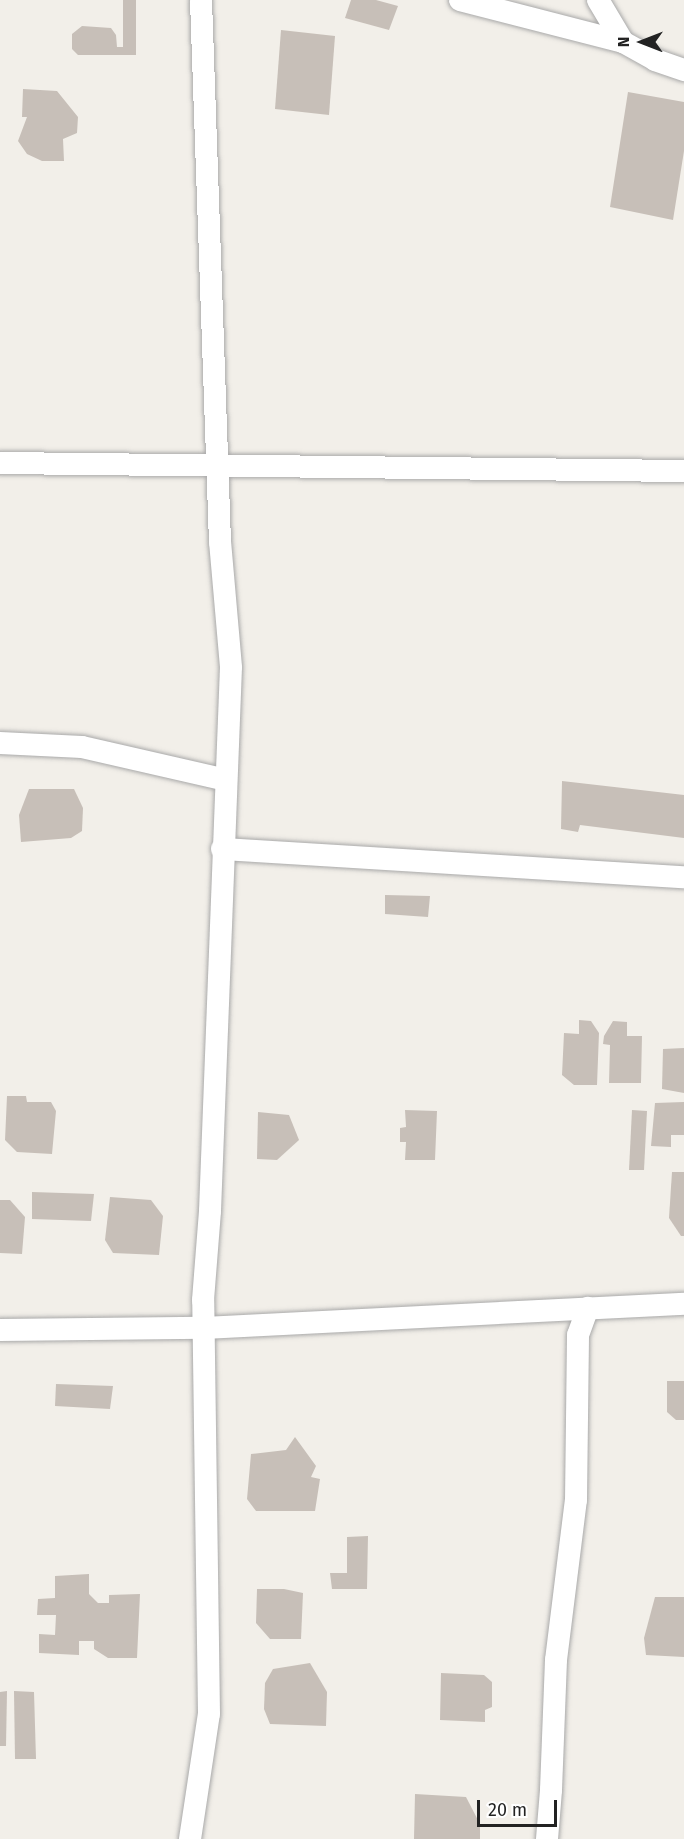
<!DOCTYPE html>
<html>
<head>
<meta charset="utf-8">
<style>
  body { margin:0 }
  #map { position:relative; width:684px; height:1839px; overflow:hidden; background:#f2efe9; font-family:"Fira Sans",sans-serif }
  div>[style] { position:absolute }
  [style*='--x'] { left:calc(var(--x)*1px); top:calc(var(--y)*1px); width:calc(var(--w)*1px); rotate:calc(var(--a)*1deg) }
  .building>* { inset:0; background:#c7bfb8 }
  .roads { filter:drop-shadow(0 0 2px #a9a9a9) drop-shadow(0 0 2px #a9a9a9) }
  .minor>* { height:22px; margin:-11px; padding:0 11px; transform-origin:11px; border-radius:11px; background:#fff }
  span { translate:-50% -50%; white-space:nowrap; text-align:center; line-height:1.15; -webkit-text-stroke:5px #fff; paint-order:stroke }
  .north { position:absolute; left:612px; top:12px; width:60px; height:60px; -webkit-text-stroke:4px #fff; paint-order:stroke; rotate:270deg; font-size:16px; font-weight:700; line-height:24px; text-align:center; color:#222 }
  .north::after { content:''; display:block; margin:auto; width:21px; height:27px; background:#222; clip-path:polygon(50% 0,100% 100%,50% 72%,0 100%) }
  .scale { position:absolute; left:477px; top:1800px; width:80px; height:27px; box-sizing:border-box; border:3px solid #222; border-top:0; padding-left:8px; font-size:18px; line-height:21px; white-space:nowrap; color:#222; -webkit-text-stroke:4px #fff; paint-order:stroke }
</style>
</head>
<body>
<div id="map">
  <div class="building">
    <div style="clip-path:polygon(123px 0,136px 0,136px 55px,78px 55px,72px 49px,72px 34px,82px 26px,111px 28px,116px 35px,117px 47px,123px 47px)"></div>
    <div style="clip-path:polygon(351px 0,376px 0,398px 6px,389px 30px,345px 18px)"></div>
    <div style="clip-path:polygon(281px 30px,335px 36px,329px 115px,275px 109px)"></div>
    <div style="clip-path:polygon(23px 89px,57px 91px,78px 117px,77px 133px,63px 139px,64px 161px,42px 161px,27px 154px,18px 141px,27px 117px,22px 117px)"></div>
    <div style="clip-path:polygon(628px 92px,684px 102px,684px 151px,673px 220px,610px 207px)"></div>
    <div style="clip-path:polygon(562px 781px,684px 795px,684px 838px,580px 825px,578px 832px,561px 829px)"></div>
    <div style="clip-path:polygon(29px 789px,74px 789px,83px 808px,82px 831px,71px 838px,21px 842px,19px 815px)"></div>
    <div style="clip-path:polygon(385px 895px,430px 896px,428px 917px,385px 914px)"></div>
    <div style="clip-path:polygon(579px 1020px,591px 1021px,599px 1033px,597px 1085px,574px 1085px,562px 1075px,564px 1033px,579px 1034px)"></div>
    <div style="clip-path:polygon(613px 1021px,627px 1022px,627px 1036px,642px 1036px,641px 1083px,609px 1083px,610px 1045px,603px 1044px,604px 1036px)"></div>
    <div style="clip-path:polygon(684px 1048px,684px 1093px,662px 1089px,663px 1049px)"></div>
    <div style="clip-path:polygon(7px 1096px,26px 1096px,27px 1102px,51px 1102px,56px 1111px,52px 1154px,17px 1152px,5px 1140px)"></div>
    <div style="clip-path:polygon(684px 1102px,684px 1135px,671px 1135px,671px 1147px,651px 1146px,655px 1103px)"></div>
    <div style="clip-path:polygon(405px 1110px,437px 1111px,435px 1160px,405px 1160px,406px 1142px,400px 1142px,400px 1128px,406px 1127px)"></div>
    <div style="clip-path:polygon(632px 1110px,647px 1111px,644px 1170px,629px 1170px)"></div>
    <div style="clip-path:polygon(258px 1112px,289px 1115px,299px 1140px,277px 1160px,257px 1159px)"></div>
    <div style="clip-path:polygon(672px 1172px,684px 1172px,684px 1236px,681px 1236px,669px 1218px)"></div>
    <div style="clip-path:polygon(32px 1192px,94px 1194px,91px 1221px,32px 1219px)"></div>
    <div style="clip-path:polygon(110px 1197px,151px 1200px,163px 1216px,159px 1255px,113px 1253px,105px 1240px)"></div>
    <div style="clip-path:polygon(0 1200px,10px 1200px,25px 1217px,22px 1254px,0 1253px)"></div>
    <div style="clip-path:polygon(667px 1381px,684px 1381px,684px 1420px,676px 1420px,667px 1412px)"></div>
    <div style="clip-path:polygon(56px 1384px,113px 1386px,110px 1409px,55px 1406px)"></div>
    <div style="clip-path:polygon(295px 1437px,316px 1466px,311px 1477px,320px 1479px,315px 1511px,256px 1511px,247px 1499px,251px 1454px,286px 1450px)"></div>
    <div style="clip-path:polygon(368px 1536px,367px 1589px,332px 1589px,330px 1573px,347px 1573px,347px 1537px)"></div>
    <div style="clip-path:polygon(89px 1574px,89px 1594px,98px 1603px,109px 1603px,109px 1595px,140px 1594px,137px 1658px,108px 1658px,94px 1649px,94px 1641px,79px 1641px,79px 1655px,39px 1653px,39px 1634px,55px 1635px,56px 1615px,37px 1615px,38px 1599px,55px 1598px,55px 1576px)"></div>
    <div style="clip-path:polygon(257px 1589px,284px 1589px,303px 1593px,301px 1639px,270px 1639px,256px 1623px)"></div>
    <div style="clip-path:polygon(655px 1597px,684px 1597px,684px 1657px,646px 1655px,644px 1638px)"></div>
    <div style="clip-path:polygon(310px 1663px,327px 1692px,326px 1726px,270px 1724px,264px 1709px,265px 1683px,273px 1669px)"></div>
    <div style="clip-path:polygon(441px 1673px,484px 1675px,492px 1682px,492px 1707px,485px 1710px,485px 1722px,440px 1720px)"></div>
    <div style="clip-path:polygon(7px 1691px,6px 1746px,0 1746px,0 1692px)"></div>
    <div style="clip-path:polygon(14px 1691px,34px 1692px,36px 1759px,15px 1759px)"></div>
    <div style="clip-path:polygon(415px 1794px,466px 1797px,480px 1824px,480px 1839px,414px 1839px)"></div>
  </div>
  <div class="roads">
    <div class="minor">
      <div style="--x:460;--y:0;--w:168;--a:14.4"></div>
      <div style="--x:623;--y:42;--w:37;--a:29"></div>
      <div style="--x:655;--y:60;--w:31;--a:19"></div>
      <div style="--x:598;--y:0;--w:49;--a:59.2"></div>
      <div style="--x:0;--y:463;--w:684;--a:0.67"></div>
      <div style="--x:0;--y:743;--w:82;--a:2.8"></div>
      <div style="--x:82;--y:747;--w:148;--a:12.9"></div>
      <div style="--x:222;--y:849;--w:463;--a:3.5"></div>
      <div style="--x:0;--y:1330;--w:204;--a:-0.6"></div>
      <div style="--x:204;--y:1328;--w:481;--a:-2.9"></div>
      <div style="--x:190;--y:1839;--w:126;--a:-81.4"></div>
      <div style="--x:209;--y:1714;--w:414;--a:-90.8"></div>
      <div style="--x:203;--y:1300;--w:89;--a:-85.5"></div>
      <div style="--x:210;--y:1211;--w:544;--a:-87.79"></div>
      <div style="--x:231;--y:667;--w:125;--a:-95"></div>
      <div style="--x:220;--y:542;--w:542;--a:-92.01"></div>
      <div style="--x:547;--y:1839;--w:49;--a:-85.3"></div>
      <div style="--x:551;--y:1790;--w:130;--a:-87.8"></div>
      <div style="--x:556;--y:1660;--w:161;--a:-82.9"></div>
      <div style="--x:576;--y:1500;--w:165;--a:-89.3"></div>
      <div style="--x:578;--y:1335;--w:29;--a:-70"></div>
    </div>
  </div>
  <div class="north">N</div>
  <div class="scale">20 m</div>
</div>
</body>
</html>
